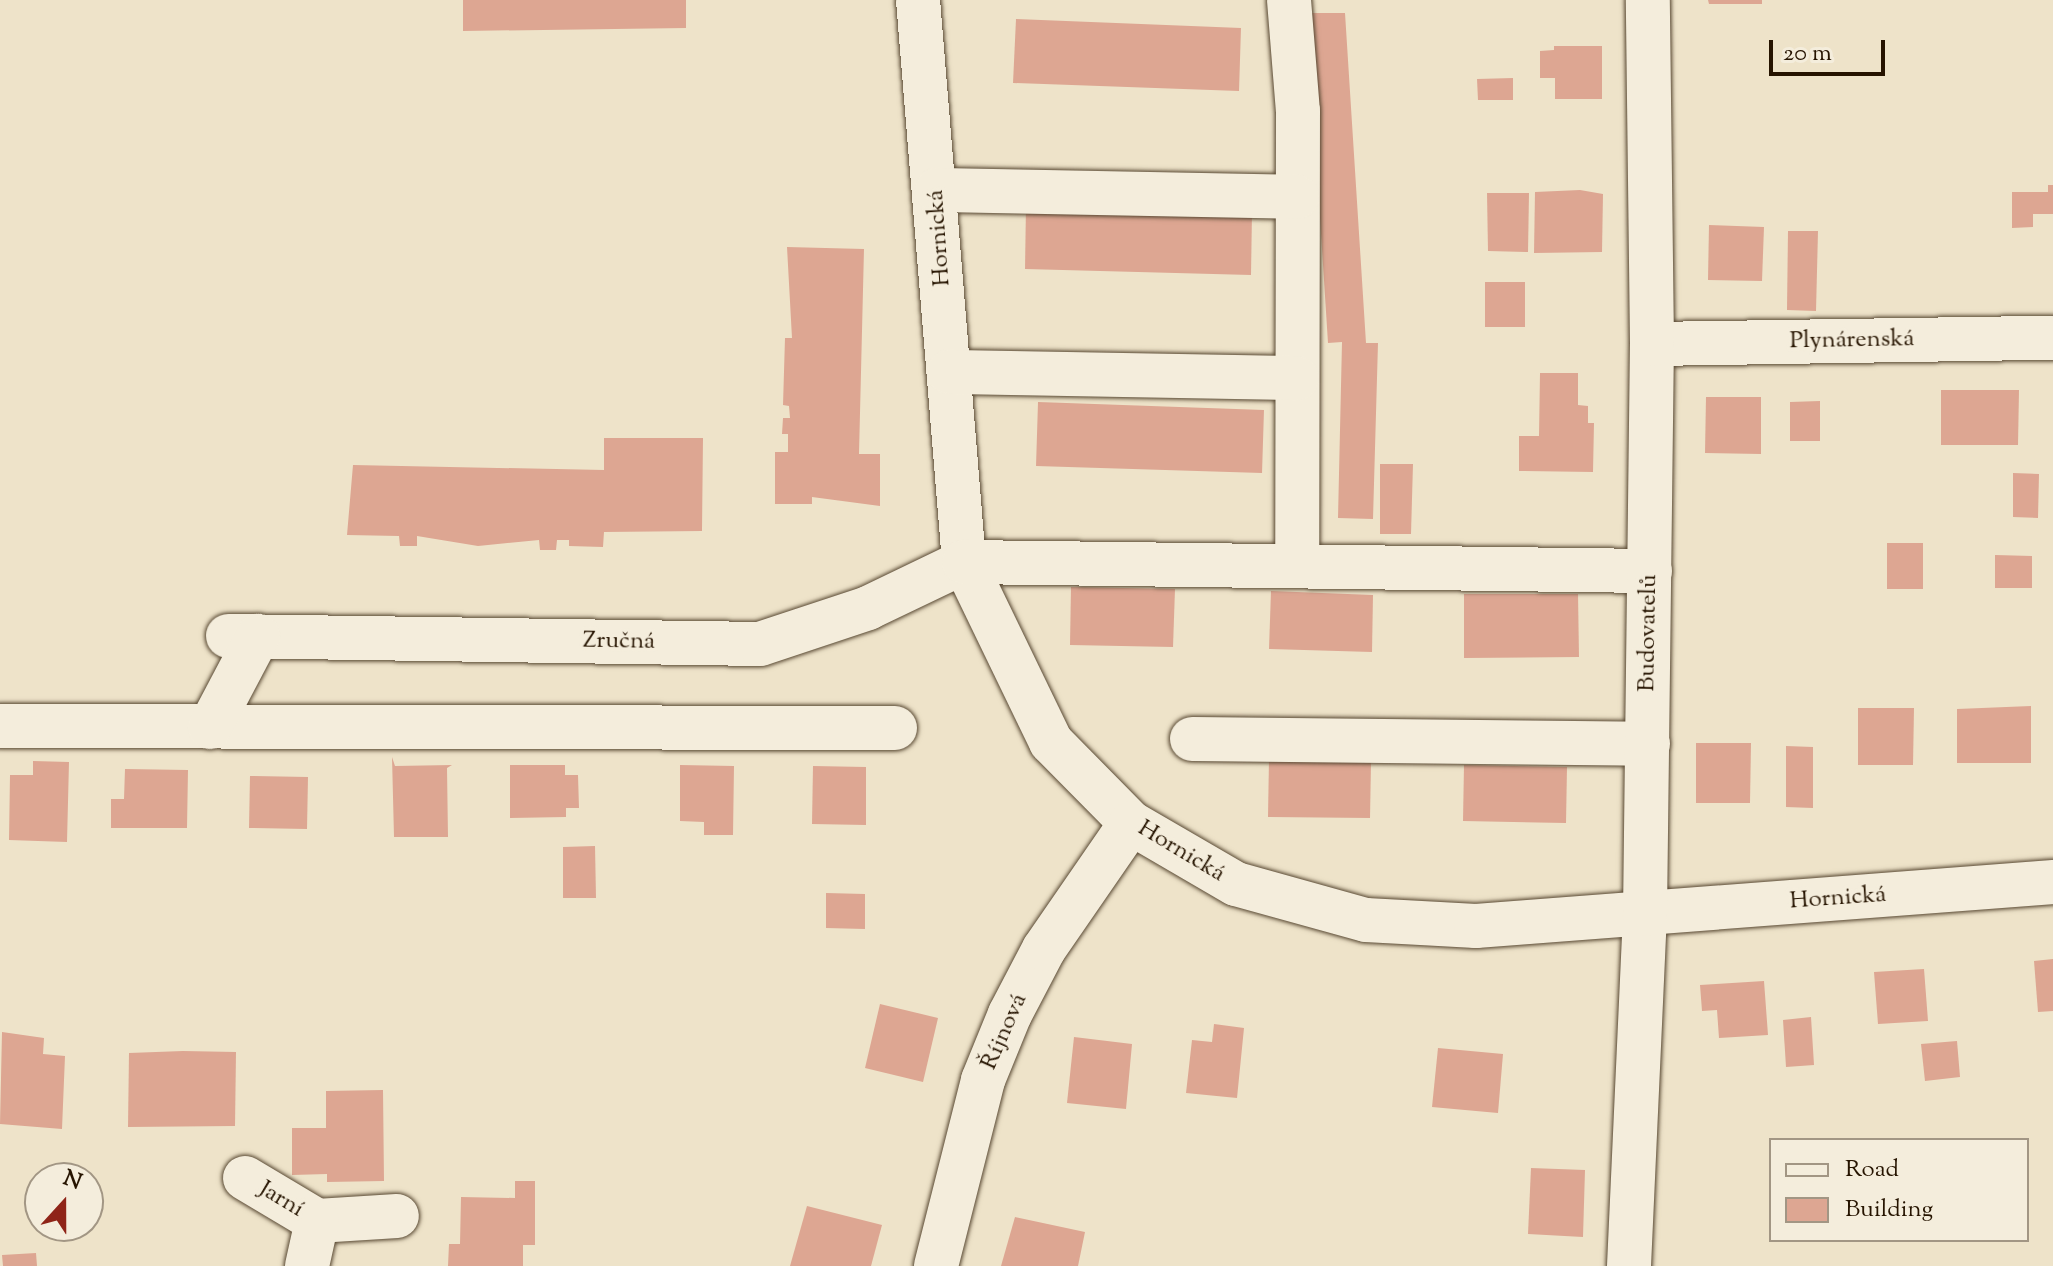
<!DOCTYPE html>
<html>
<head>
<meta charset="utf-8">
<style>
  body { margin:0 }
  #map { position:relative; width:2053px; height:1266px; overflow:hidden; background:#eee3c9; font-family:"Sorts Mill Goudy",serif }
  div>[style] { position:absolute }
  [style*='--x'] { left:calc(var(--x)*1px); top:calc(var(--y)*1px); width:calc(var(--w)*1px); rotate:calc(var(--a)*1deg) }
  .building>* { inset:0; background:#dda692 }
  .roads { filter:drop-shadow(0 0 2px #584832) drop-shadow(0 0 2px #584832) }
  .minor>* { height:44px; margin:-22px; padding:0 22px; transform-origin:22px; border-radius:22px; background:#f4eddc }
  span { translate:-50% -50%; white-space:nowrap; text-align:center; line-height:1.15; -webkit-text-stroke:7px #f4eddc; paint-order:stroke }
  .street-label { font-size:24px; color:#261400 }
  .legend { position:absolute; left:1769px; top:1138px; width:260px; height:104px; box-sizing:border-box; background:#f4eddc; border:2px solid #a29684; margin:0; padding:10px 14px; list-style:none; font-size:24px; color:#261400 }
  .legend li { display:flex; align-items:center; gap:16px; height:40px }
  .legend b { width:40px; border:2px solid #a29684 }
  .north { position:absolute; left:24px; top:1162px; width:80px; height:80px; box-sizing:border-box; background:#f4eddc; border:2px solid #a29684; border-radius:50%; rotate:21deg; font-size:22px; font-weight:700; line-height:32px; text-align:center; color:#261400 }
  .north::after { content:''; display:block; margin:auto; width:28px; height:36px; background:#8f2418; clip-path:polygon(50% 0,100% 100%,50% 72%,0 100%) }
  .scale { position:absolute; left:1769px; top:40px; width:116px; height:36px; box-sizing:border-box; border:4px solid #261400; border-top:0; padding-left:10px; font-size:24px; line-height:28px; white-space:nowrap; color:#261400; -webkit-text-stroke:6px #f4eddc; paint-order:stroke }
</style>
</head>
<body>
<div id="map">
  <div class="building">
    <div style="clip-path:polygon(463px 0,686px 0,686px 28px,463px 31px)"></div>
    <div style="clip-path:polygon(1708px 0,1762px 0,1762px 4px,1709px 4px)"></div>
    <div style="clip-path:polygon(1307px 13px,1345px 13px,1366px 343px,1378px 343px,1373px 519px,1338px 518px,1342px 342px,1328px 343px)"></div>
    <div style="clip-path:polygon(1016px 19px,1241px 28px,1239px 91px,1013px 83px)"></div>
    <div style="clip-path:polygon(1554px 46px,1602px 46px,1602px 99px,1555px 99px,1555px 78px,1540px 78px,1540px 51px,1554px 50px)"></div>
    <div style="clip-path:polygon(1513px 78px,1513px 100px,1478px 100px,1477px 79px)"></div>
    <div style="clip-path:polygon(2048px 185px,2053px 185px,2053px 214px,2033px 214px,2033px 227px,2012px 228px,2012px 192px,2048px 192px)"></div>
    <div style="clip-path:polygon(1580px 190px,1603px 194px,1602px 252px,1534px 253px,1535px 192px)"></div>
    <div style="clip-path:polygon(1487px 193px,1529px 193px,1528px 252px,1488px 251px)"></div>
    <div style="clip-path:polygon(1026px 206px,1252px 212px,1251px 275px,1025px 269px)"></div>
    <div style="clip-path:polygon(1709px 225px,1764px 227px,1762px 281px,1708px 280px)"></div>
    <div style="clip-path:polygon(1788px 231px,1818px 231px,1816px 311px,1787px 310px)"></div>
    <div style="clip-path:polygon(787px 247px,864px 249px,859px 454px,880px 454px,880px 506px,812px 497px,812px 504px,775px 504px,775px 452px,788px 452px,788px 434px,782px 434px,783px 418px,790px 418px,789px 406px,783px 405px,785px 338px,792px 338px)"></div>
    <div style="clip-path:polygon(1485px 282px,1525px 282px,1525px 327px,1485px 327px)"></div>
    <div style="clip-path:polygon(1540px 373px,1578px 373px,1578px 405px,1588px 406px,1588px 423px,1594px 423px,1593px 472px,1519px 471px,1519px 436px,1539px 436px)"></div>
    <div style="clip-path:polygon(1941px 390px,2019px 390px,2018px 445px,1941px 445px)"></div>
    <div style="clip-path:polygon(1706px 397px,1761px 397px,1761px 454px,1705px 453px)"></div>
    <div style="clip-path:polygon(1820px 401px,1820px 441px,1790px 441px,1790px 402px)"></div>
    <div style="clip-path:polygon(1038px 402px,1264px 410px,1262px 473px,1036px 466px)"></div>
    <div style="clip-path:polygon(604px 438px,703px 438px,702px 531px,604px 532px,603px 547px,569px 546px,569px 540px,557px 540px,556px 550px,540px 550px,539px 540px,478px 546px,417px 536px,417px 546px,400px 546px,399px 536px,347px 535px,353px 465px,604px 470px)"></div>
    <div style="clip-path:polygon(1380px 464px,1413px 464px,1411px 534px,1380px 534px)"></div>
    <div style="clip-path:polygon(2013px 473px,2039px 474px,2038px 518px,2013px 517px)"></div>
    <div style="clip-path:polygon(1887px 543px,1923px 543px,1923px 589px,1887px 589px)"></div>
    <div style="clip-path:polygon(1995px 555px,2032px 556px,2032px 588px,1995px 588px)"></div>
    <div style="clip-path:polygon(1071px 587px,1175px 589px,1173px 647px,1070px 645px)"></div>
    <div style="clip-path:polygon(1271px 591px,1373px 595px,1372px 652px,1269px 649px)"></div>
    <div style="clip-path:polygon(1464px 594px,1578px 594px,1579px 657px,1464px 658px)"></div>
    <div style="clip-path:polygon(2031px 706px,2031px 763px,1957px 763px,1957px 709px)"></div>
    <div style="clip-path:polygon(1858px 708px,1914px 708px,1913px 765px,1858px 765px)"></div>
    <div style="clip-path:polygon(1696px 743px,1751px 743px,1750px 803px,1696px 803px)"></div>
    <div style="clip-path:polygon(1786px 746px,1813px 747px,1813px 808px,1786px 807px)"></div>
    <div style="clip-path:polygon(392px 757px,395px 766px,452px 765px,447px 768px,448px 837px,394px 837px)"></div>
    <div style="clip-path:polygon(1269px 759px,1371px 762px,1370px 818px,1268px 817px)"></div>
    <div style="clip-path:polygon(33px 761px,69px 762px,67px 842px,9px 840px,10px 775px,33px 775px)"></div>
    <div style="clip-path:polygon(510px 765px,565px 765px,565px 775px,578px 775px,579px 808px,566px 808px,566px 817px,510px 818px)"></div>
    <div style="clip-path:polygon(680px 765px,734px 766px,733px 835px,704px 835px,704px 822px,680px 821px)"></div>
    <div style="clip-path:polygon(1464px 765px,1567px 767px,1566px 823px,1463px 821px)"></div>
    <div style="clip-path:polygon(813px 766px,866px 767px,866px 825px,812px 824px)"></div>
    <div style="clip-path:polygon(125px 769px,188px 770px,187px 828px,111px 828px,111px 799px,124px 799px)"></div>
    <div style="clip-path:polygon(250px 776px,308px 777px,307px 829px,249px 828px)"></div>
    <div style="clip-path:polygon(595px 846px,596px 898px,563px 898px,563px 847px)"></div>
    <div style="clip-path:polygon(826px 893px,865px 894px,865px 929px,826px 928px)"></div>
    <div style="clip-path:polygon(2053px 959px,2053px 1011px,2038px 1012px,2034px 961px)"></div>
    <div style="clip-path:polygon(1924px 969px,1928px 1021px,1878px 1024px,1874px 972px)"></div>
    <div style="clip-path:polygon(1764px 981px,1768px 1035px,1719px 1038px,1717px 1010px,1702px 1011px,1700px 985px)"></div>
    <div style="clip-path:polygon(880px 1004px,938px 1018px,923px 1082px,865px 1068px)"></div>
    <div style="clip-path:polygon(1811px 1017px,1814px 1065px,1786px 1067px,1783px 1020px)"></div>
    <div style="clip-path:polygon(1214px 1024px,1244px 1028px,1237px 1098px,1186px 1093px,1192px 1040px,1212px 1042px)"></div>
    <div style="clip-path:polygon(2px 1032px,44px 1038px,43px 1054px,65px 1056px,62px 1129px,0 1124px)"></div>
    <div style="clip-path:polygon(1074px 1037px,1132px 1044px,1126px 1109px,1067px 1103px)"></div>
    <div style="clip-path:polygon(1957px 1041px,1960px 1077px,1925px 1081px,1921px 1044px)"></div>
    <div style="clip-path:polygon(1438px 1048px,1503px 1054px,1498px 1113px,1432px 1107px)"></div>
    <div style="clip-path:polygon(183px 1051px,236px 1052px,235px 1126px,128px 1127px,129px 1053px)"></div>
    <div style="clip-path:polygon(383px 1090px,384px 1181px,327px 1182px,327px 1174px,292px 1175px,292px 1128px,326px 1128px,326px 1091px)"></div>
    <div style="clip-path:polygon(1531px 1168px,1585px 1170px,1583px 1237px,1528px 1234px)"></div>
    <div style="clip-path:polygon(515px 1181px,535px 1181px,535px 1245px,523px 1245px,523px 1266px,448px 1266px,449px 1244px,460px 1244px,461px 1197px,515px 1198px)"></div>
    <div style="clip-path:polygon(807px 1206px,882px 1225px,871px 1266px,790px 1266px)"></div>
    <div style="clip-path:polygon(1015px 1217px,1085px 1232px,1078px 1266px,1001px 1266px)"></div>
    <div style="clip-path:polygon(36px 1253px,37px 1266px,3px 1266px,2px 1255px)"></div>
  </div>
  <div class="roads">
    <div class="minor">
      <div style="--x:918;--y:0;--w:564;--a:85.32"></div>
      <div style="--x:964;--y:562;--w:200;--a:64.2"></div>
      <div style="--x:1051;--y:742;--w:114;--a:45.4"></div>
      <div style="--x:1131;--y:823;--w:121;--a:30.2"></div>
      <div style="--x:1236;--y:884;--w:135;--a:15.5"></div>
      <div style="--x:1366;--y:920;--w:110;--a:3.1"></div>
      <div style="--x:1476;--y:926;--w:579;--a:-4.36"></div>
      <div style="--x:1289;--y:0;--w:111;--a:85.4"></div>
      <div style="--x:1298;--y:111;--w:455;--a:90.1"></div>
      <div style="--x:937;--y:190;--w:360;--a:1.1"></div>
      <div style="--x:1652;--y:344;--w:401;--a:-0.9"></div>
      <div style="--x:949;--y:372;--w:348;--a:1"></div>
      <div style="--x:228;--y:636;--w:532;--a:0.86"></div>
      <div style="--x:760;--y:644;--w:114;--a:-18.4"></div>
      <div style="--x:868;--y:608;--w:106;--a:-25.6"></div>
      <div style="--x:964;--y:562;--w:686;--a:0.75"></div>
      <div style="--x:0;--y:726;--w:895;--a:0.13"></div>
      <div style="--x:210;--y:727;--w:103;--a:-62.2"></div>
      <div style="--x:1192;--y:739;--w:456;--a:0.6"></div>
      <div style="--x:245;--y:1178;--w:84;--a:30.8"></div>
      <div style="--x:317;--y:1221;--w:80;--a:-3.6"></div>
      <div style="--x:307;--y:1266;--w:46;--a:-77.5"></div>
      <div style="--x:936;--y:1266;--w:192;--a:-75.8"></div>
      <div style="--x:983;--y:1080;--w:71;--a:-67.8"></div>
      <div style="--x:1010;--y:1014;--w:73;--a:-62.4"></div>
      <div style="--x:1044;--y:949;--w:153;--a:-55.4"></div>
      <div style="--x:1629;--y:1266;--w:352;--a:-87.4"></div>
      <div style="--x:1645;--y:914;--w:570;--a:-89.3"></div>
      <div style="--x:1652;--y:344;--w:344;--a:-90.7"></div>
    </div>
  </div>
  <div class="street-label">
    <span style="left:940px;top:238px;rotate:-94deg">Hornická</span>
    <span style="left:1852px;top:341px;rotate:-1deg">Plynárenská</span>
    <span style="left:1649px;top:633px;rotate:-89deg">Budovatelů</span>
    <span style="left:619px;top:642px;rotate:1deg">Zručná</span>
    <span style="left:1181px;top:852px;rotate:31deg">Hornická</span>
    <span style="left:1838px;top:899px;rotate:-4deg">Hornická</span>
    <span style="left:1005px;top:1032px;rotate:-66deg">Říjnová</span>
    <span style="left:281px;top:1200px;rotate:31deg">Jarní</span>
  </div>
  <ul class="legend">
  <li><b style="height:10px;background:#f4eddc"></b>Road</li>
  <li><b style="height:22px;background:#dda692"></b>Building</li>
  </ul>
  <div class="north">N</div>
  <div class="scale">20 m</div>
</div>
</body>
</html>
